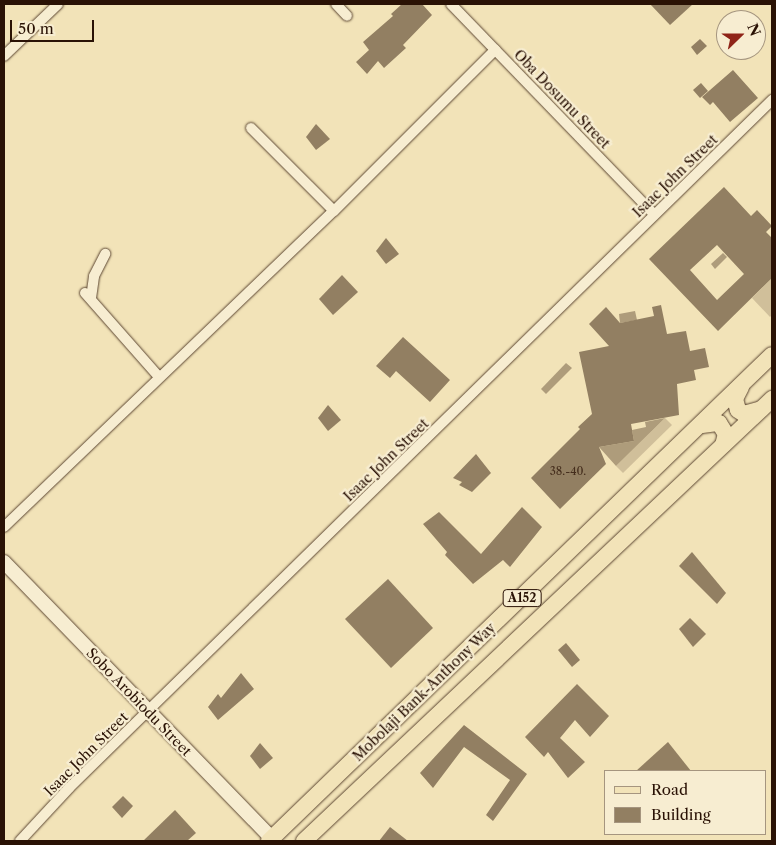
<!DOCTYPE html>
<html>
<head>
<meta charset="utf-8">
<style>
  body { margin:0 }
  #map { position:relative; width:776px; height:845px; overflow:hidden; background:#f2e3b8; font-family:"Libre Caslon Text",serif }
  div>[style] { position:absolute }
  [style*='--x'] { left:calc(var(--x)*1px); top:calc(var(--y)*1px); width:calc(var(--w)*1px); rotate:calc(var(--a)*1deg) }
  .green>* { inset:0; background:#d0bf9a }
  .water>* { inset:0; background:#ae9c7b }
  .building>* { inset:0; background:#927f62 }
  .roads { filter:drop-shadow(0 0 1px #5c4632) drop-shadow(0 0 1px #5c4632) }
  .minor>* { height:10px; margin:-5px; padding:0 5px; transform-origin:5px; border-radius:5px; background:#f7edd1 }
  .tertiary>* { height:14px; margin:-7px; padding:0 7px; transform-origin:7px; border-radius:7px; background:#f7edd1 }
  .primary>* { height:16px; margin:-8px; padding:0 8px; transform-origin:8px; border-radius:8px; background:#f2e3b8 }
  span { translate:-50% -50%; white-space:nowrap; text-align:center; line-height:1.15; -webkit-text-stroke:4.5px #f7edd1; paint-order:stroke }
  .number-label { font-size:11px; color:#442d1c }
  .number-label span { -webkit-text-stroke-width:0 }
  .shield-label span { padding:1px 4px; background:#f7edd1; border:1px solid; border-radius:4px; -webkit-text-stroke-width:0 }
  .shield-label { font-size:12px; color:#2a1205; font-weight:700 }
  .street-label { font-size:14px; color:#2a1205 }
  .frame { position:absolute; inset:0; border:5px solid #2a1205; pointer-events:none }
  .legend { position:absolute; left:604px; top:770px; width:162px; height:65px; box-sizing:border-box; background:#f7edd1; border:1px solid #a5957f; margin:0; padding:6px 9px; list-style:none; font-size:15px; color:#2a1205 }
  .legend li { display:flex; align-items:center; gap:10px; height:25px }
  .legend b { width:25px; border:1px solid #a5957f }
  .north { position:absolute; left:716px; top:10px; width:50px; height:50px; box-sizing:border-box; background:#f7edd1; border:1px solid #a5957f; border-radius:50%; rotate:68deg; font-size:14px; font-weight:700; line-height:20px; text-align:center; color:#2a1205 }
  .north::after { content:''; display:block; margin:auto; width:18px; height:22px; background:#8f2418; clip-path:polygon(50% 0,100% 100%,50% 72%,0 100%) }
  .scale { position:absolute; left:10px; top:20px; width:84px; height:22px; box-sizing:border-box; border:2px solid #2a1205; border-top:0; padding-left:6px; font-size:15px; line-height:18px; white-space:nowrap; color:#2a1205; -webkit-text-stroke:4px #f7edd1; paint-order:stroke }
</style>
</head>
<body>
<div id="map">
  <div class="green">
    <div style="clip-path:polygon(772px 278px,772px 315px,770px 317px,752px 298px)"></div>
    <div style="clip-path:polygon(665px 418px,672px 425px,623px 473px,616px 466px)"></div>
  </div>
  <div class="water">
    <div style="clip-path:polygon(723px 253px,727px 257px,715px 269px,711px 264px)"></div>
    <div style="clip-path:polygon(635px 311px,637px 320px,620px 323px,619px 314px)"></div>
    <div style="clip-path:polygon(566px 363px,572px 368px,546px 394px,541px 389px)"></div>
    <div style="clip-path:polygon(665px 418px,616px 466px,599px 447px,634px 441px,632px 430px,646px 427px,645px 422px)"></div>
  </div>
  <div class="building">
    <div style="clip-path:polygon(402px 4px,422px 4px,432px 15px,403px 45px,406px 48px,384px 68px,378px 61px,367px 74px,356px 62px,369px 50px,363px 42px,393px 16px,391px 14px)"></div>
    <div style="clip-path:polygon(650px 4px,693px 4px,670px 25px)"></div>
    <div style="clip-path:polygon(700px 39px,707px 46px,697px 55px,691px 47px)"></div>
    <div style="clip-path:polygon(733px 70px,758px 98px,730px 122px,713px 102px,710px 105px,702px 97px)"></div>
    <div style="clip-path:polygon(701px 83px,708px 91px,700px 98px,693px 90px)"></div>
    <div style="clip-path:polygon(316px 124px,330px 139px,316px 150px,306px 137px)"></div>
    <div style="clip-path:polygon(evenodd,724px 187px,751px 216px,757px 210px,772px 226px,766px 232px,772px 238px,772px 278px,718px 331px,649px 259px,724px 187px,717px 245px,744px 274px,717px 300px,690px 270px,717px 245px)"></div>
    <div style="clip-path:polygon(386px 238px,399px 254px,386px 264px,376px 251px)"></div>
    <div style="clip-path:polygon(342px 275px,358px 292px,333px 315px,319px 299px)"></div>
    <div style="clip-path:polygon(661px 305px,667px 334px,686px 331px,690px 351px,705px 348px,709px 367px,694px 370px,696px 380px,677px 384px,679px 415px,631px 424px,634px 441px,599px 447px,606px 464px,560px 509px,531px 478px,580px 429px,578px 427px,592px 414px,579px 352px,609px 346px,589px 324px,606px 307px,620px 323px,654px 316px,652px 307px)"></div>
    <div style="clip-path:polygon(403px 337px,450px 380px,430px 402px,396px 371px,390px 378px,376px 366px)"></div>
    <div style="clip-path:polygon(328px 405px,341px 420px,328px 431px,318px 418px)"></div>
    <div style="clip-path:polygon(476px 454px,491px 473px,472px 492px,459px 485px,462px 482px,453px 478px)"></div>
    <div style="clip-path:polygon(522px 507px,542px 527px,510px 567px,503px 560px,473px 584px,445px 555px,447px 552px,423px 524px,439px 512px,481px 554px)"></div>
    <div style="clip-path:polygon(692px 552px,726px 593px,717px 604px,679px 566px)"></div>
    <div style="clip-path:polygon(388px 579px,433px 628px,391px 668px,345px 619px)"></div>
    <div style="clip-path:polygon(690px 618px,706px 634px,693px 647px,679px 629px)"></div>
    <div style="clip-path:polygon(566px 643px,580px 660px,572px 667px,558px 650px)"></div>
    <div style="clip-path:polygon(241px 673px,254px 689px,218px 720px,208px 707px,218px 694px,221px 698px)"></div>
    <div style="clip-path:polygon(577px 684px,609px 716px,590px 737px,575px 720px,560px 738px,585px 762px,568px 778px,548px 752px,544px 757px,525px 737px)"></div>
    <div style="clip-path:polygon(464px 725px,527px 774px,493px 821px,486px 815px,510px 780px,464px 747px,433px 788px,420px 773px)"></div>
    <div style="clip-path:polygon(668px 742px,691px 771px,636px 771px)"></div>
    <div style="clip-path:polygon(260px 743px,273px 758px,260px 769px,250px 756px)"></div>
    <div style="clip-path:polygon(123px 796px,133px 806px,122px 818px,112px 807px)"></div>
    <div style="clip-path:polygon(175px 810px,196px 833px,187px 841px,143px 841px)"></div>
    <div style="clip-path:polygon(390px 827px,408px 841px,379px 841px)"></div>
  </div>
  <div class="roads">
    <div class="minor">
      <div style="--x:336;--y:4;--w:16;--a:47"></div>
      <div style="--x:451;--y:4;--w:292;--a:46"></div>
      <div style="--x:4;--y:56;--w:75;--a:-43.9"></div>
      <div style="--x:251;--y:128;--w:117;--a:45"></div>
      <div style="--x:85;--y:293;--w:112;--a:48.6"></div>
      <div style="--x:91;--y:298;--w:22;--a:-82"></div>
      <div style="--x:94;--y:276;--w:25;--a:-63"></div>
      <div style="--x:4;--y:527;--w:457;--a:-43.8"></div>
      <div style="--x:334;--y:211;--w:228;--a:-45"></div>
      <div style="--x:20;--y:841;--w:72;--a:-47.2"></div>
      <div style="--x:69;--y:788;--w:984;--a:-44.38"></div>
    </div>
    <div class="tertiary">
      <div style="--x:4;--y:562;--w:388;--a:45.9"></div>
    </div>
    <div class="primary">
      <div style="--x:741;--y:387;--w:13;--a:117"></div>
      <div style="--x:735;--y:399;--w:11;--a:75"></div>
      <div style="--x:738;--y:410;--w:7;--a:34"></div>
      <div style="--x:744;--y:414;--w:18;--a:-16"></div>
      <div style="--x:702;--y:425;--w:17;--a:-7"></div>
      <div style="--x:719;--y:423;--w:13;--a:58"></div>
      <div style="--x:726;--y:434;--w:11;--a:105"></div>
      <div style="--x:269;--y:841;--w:699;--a:-44.02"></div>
      <div style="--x:304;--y:841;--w:644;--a:-43.36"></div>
    </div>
  </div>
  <div class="number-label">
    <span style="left:568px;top:471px">38.-40.</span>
  </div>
  <div class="shield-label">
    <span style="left:522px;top:598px">A152</span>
  </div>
  <div class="street-label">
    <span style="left:562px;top:99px;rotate:46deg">Oba Dosumu Street</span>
    <span style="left:675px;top:176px;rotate:-44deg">Isaac John Street</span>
    <span style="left:386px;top:460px;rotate:-44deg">Isaac John Street</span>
    <span style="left:424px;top:692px;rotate:-44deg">Mobolaji Bank-Anthony Way</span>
    <span style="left:139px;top:702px;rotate:46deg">Sobo Arobiodu Street</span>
    <span style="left:86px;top:754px;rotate:-45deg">Isaac John Street</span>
  </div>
  <div class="frame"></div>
  <ul class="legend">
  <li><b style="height:6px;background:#f2e3b8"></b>Road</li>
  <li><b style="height:14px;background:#927f62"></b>Building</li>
  </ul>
  <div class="north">N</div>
  <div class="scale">50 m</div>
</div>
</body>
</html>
